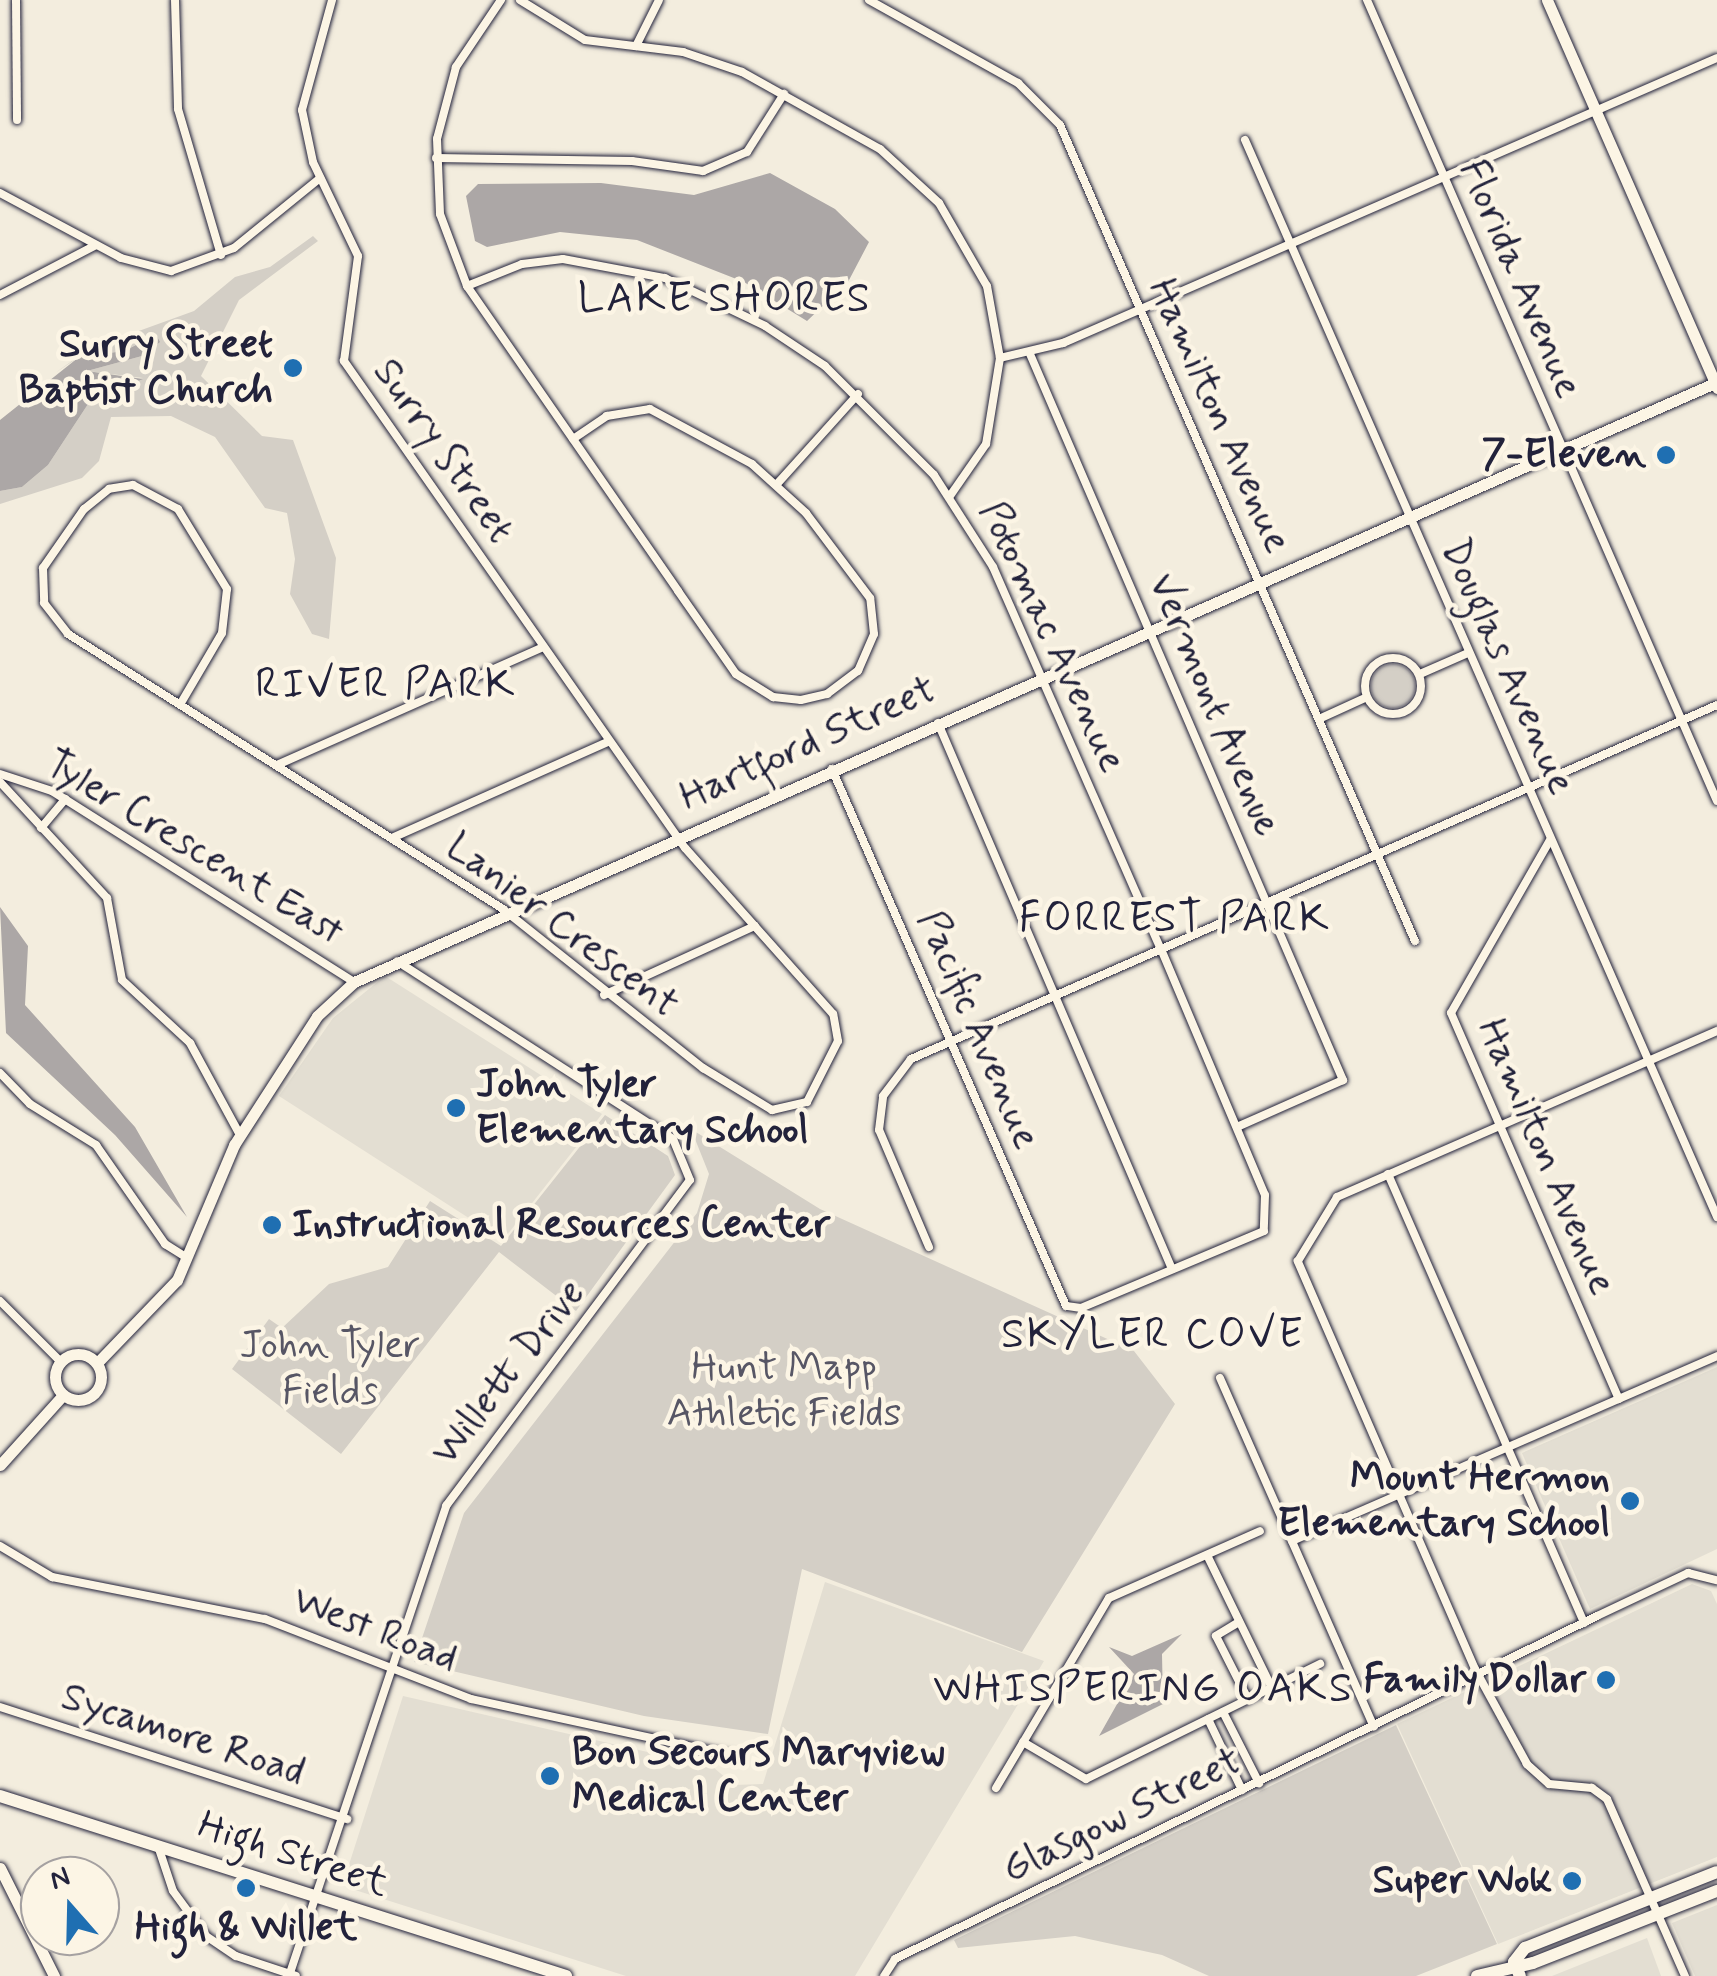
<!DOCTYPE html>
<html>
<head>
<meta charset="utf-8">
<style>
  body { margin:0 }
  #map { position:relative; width:1717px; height:1976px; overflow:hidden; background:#f3edde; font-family:Mynerve,sans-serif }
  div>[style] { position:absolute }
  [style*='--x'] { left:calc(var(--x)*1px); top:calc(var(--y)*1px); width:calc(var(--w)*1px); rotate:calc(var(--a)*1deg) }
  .built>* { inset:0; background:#e3ded2 }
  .green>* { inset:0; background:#d4cfc6 }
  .round { border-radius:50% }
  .water>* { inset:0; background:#aca7a6 }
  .roads { filter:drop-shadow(0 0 2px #22223b) drop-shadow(0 0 2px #22223b) }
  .street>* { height:8px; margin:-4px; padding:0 4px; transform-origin:4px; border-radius:4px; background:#fcf5e5 }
  .street>.ring { margin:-4px; padding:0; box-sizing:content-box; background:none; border:8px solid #fcf5e5; border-radius:50% }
  .secondary>* { height:11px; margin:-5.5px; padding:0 5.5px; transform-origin:5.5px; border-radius:5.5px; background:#fcf5e5 }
  .secondary>.ring { margin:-5.5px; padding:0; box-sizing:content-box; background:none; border:11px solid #fcf5e5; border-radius:50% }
  .primary>* { height:12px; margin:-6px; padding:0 6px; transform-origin:6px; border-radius:6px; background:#fcf5e5 }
  .dots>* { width:28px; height:28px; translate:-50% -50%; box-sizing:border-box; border:5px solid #fcf5e5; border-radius:50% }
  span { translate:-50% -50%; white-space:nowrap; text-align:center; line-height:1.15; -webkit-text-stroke:9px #fcf5e5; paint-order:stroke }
  .street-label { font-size:40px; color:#22223b }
  .poi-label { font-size:40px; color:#22223b; font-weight:700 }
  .right { translate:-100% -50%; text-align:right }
  .left { translate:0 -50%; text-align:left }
  .park-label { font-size:40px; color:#575665 }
  .neighbourhood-label { font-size:42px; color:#22223b; letter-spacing:2.5px }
  .north { position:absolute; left:20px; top:1856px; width:100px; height:100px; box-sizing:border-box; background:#fcf5e5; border:2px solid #a5a1a1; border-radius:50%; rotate:340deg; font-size:28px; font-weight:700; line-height:40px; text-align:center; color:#22223b }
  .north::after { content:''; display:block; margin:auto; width:35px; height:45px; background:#1f6fb2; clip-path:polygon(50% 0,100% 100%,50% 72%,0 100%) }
</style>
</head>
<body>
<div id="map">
  <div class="built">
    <div style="clip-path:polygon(385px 976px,602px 1114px,503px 1240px,279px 1096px,333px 1018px)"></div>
    <div style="clip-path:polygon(1717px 1367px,1717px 1549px,1590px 1609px,1522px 1453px)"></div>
    <div style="clip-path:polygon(825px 1582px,1044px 1661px,855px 1976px,626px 1976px,355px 1890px,346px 1874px,403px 1696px,713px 1767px,734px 1785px,763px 1784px)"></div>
    <div style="clip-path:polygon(1692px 1584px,1711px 1591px,1717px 1604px,1717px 1857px,1498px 1944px,1397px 1724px)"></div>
    <div style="clip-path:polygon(1717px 1905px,1717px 1976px,1695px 1976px,1672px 1923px)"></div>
    <div style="clip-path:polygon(1647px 1938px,1661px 1976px,1552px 1976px)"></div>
  </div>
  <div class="green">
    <div style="clip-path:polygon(313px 236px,318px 241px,239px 300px,201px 376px,262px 436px,293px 440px,336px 558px,329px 639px,312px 634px,290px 594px,295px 559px,287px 513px,265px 508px,215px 437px,171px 416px,111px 417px,99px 461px,82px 478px,0 504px,0 491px,22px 487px,48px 465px,92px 398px,143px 378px,87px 371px,142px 356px,157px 345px,155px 335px,124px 351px,79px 357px,55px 373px,89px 349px,194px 311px,235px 277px,270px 267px)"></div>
    <div class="round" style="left:1371px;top:664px;width:44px;height:44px"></div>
    <div style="clip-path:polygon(605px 1115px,668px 1156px,675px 1175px,576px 1311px,499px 1252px,341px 1454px,232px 1369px,269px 1319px,282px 1328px,329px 1284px,388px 1267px,430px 1201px,501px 1246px)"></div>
    <div style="clip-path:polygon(691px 1129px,820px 1209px,1134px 1351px,1175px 1404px,1022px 1652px,802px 1569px,768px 1734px,644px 1716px,414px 1662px,464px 1513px,697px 1213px,709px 1174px)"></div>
    <div style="clip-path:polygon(1396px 1725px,1497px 1944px,1416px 1976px,1209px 1976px,1162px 1955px,1075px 1936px,958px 1948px,954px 1940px)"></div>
  </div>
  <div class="water">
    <div style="clip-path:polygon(770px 173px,835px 209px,869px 242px,848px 282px,807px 321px,744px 282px,637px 240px,560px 232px,487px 247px,475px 241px,466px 196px,478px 184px,601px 183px,694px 195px)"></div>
    <div style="clip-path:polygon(156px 335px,160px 342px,142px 356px,87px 371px,143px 379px,92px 398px,48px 465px,22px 487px,0 491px,0 420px,79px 357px,124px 351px)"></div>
    <div style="clip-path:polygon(0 907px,28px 946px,25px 1005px,135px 1127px,187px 1217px,115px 1135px,6px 1033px)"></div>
    <div style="clip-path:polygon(1182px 1634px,1162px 1654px,1163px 1704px,1099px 1736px,1134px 1674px,1109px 1647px,1132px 1656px)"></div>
  </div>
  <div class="roads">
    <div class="street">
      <div style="--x:16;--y:0;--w:120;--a:89.5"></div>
      <div style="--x:175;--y:0;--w:109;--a:88.4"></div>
      <div style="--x:178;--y:109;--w:152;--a:73.6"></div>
      <div style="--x:501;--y:0;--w:81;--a:123.9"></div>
      <div style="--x:456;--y:67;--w:74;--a:104.8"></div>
      <div style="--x:437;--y:139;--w:75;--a:87.7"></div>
      <div style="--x:440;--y:214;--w:77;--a:69.4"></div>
      <div style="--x:467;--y:286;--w:371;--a:55.3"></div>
      <div style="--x:678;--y:591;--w:101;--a:55.1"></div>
      <div style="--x:736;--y:674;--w:44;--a:31.9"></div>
      <div style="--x:773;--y:697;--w:28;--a:6"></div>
      <div style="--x:801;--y:700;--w:27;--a:-13"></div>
      <div style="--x:827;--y:694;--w:39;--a:-37"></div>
      <div style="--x:858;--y:671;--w:40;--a:-66.6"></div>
      <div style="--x:874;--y:634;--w:36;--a:-96"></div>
      <div style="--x:870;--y:598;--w:106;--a:-127"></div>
      <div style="--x:806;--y:513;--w:73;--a:-137.8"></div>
      <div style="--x:752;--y:464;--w:116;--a:-151.7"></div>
      <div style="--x:650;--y:409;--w:44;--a:170.8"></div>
      <div style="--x:607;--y:416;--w:41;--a:145.9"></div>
      <div style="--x:520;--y:0;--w:76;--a:31.6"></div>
      <div style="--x:585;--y:40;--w:99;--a:7"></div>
      <div style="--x:683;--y:52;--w:62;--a:18.7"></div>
      <div style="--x:742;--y:72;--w:158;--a:29.2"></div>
      <div style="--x:880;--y:149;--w:80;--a:42.5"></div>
      <div style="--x:939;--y:203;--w:96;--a:60"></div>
      <div style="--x:987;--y:286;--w:73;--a:79.8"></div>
      <div style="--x:1000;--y:358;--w:87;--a:99.2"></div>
      <div style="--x:986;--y:444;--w:63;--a:124.7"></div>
      <div style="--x:869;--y:0;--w:171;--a:29.1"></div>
      <div style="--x:1018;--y:83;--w:59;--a:45"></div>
      <div style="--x:1060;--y:125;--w:890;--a:66.49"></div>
      <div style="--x:1367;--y:0;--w:874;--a:66.4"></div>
      <div style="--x:636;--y:46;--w:51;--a:-63.4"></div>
      <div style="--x:1245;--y:140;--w:1176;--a:66.33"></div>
      <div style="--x:436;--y:158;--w:196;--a:0.9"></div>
      <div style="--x:632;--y:161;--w:72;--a:8"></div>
      <div style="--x:703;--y:171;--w:48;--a:-23.4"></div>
      <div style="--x:747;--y:152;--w:69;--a:-57.5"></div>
      <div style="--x:0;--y:193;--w:137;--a:28.2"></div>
      <div style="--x:121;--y:258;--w:52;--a:14.6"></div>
      <div style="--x:171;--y:271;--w:67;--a:-20.1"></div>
      <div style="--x:234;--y:248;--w:111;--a:-39.1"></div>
      <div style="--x:467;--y:286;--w:59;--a:-21.8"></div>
      <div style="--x:522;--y:264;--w:41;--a:-7"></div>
      <div style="--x:563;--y:259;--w:104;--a:10.6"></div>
      <div style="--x:665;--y:278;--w:111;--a:25.6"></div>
      <div style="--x:765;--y:326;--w:72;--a:33.7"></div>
      <div style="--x:825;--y:366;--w:154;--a:45"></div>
      <div style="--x:934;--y:475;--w:109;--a:57.3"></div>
      <div style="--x:993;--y:567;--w:417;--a:66.3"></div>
      <div style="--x:1161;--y:949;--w:267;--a:67.1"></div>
      <div style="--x:1265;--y:1195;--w:36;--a:92"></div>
      <div style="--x:1264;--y:1231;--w:199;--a:157.2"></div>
      <div style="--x:1081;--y:1308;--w:15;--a:-172"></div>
      <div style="--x:1066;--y:1306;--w:586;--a:-113.55"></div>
      <div style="--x:0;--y:295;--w:108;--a:-27.5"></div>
      <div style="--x:1030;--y:354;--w:791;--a:66.68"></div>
      <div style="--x:1343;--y:1080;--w:116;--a:156.1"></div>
      <div style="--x:1000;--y:358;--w:65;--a:-13.4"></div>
      <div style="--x:1063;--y:343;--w:713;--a:-23.55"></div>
      <div style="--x:777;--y:484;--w:121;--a:-48"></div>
      <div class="ring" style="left:1365px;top:658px;width:48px;height:48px"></div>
      <div style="--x:1420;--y:674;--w:52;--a:-23.6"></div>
      <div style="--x:181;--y:703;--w:81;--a:-59.6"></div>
      <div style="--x:222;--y:633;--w:44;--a:-83.5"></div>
      <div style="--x:227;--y:589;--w:94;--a:-121.5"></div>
      <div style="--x:178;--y:509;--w:51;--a:-151.9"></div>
      <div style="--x:133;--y:485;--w:24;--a:171"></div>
      <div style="--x:109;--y:489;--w:32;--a:141"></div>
      <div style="--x:84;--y:509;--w:72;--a:124.8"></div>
      <div style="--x:43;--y:568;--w:35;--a:88"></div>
      <div style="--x:44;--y:603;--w:39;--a:52"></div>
      <div style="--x:68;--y:634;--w:515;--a:32.3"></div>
      <div style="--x:503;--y:909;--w:256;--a:38.5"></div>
      <div style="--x:703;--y:1068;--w:81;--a:31.3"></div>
      <div style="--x:772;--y:1110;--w:36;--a:-13"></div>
      <div style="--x:807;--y:1102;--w:68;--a:-63.1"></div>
      <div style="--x:838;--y:1041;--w:27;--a:-100"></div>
      <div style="--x:833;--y:1014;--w:222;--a:-131.7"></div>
      <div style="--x:685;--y:848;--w:595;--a:-125"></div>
      <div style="--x:344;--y:361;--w:106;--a:-82.4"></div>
      <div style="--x:358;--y:256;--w:104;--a:-115.6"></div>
      <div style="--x:313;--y:162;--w:53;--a:-101.9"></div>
      <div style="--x:302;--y:110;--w:114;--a:-74.7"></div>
      <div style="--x:1319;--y:719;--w:51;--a:-24.5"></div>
      <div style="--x:938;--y:723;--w:594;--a:66.8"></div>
      <div style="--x:277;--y:765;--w:291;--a:-23.9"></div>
      <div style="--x:0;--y:774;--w:55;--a:18.1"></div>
      <div style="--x:52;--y:791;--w:357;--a:32.3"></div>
      <div style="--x:0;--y:782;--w:158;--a:47.3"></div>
      <div style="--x:107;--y:898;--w:83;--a:79.6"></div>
      <div style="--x:122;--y:980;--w:93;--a:42.8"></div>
      <div style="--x:190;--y:1043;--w:105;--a:61.5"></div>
      <div style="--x:41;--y:828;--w:38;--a:-50"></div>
      <div style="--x:392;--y:838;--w:236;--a:-24"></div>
      <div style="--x:1550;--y:840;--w:199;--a:119.8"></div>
      <div style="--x:1451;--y:1013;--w:421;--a:66.5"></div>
      <div style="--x:604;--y:995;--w:166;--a:-24.6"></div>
      <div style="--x:0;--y:1073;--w:43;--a:45.9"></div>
      <div style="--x:30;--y:1104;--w:78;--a:31.8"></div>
      <div style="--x:96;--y:1145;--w:121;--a:55.1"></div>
      <div style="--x:165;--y:1244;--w:26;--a:32"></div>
      <div style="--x:1388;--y:1174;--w:490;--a:66.4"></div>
      <div style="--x:929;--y:1247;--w:127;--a:-113.1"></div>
      <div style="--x:879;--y:1130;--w:34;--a:-83"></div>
      <div style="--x:883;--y:1096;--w:46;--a:-52.9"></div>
      <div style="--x:911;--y:1059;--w:880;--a:-23.71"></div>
      <div style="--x:0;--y:1301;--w:86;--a:45"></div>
      <div style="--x:1220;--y:1378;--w:381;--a:66.2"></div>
      <div style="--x:1292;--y:1541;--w:464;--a:-23.5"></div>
      <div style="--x:0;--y:1546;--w:61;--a:30.8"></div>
      <div style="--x:52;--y:1577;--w:217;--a:11.2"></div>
      <div style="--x:265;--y:1619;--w:221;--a:21.2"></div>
      <div style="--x:471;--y:1699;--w:270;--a:12.2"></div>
      <div style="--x:1207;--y:1555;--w:148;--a:64"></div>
      <div style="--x:1239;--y:1622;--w:27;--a:149"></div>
      <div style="--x:1216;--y:1636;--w:71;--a:63.1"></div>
      <div style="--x:0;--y:1707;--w:365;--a:17.9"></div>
      <div style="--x:1223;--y:1712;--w:80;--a:63.1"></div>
      <div style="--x:1208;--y:1719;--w:79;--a:64.4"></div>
      <div style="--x:1023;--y:1742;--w:73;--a:30.4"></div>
      <div style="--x:1086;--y:1779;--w:261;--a:-26.2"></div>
      <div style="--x:996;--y:1788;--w:221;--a:-59.3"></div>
      <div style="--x:1109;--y:1598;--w:165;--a:-23.9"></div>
      <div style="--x:158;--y:1846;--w:47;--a:71.6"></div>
      <div style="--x:173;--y:1891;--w:56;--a:53.7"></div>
      <div style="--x:206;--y:1936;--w:36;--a:34"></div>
      <div style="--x:236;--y:1956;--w:63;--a:18.4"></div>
      <div style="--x:289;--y:1976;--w:496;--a:-71.5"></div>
      <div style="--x:446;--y:1506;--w:407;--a:-53.2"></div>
      <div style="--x:690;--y:1180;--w:44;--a:-112.5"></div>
      <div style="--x:673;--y:1139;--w:328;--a:-147.2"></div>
      <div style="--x:884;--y:1976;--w:20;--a:-57"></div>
      <div style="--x:895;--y:1959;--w:781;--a:-26.04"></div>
      <div style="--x:1597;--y:1616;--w:101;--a:-25.3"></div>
      <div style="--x:1688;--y:1573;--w:30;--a:14"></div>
      <div style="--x:1685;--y:1976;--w:193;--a:-113.8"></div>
      <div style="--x:1607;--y:1799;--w:19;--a:-144"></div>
      <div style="--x:1592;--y:1788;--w:43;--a:-174.7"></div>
      <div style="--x:1549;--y:1784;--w:30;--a:-138"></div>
      <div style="--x:1527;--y:1764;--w:108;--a:-118.7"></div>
      <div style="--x:1475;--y:1669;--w:445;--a:-113.5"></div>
      <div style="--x:1298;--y:1261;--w:75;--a:-58.6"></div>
      <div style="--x:1337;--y:1197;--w:415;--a:-23.6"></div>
    </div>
    <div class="secondary">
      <div style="--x:1547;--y:0;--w:424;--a:66.3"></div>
      <div class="ring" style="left:55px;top:1354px;width:35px;height:35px"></div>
      <div style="--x:97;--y:1363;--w:115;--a:-46.1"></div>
      <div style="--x:177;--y:1280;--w:147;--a:-67.1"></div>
      <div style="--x:234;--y:1145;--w:153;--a:-57.2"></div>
      <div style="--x:317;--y:1016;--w:50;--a:-42.6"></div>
      <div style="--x:354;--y:982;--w:1487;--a:-23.76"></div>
      <div style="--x:0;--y:1465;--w:94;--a:-48"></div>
      <div style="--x:0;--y:1868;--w:121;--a:63.4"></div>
    </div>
    <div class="primary">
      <div style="--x:0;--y:1796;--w:594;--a:17.64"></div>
      <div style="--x:1514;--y:1962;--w:18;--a:-52"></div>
      <div style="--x:1525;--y:1948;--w:206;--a:-21.6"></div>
      <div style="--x:1514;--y:1962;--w:15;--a:67"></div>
      <div style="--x:1477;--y:1976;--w:57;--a:-13.1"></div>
      <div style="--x:1533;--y:1963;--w:198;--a:-21.4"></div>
    </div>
  </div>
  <div class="dots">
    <div style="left:293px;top:368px;background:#1f6fb2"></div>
    <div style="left:1666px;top:455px;background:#1f6fb2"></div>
    <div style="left:456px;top:1108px;background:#1f6fb2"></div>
    <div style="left:272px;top:1225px;background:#1f6fb2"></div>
    <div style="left:1630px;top:1501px;background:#1f6fb2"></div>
    <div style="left:1606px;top:1680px;background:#1f6fb2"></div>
    <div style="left:550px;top:1776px;background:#1f6fb2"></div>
    <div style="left:1572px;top:1881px;background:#1f6fb2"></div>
    <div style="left:246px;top:1888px;background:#1f6fb2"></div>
  </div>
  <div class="street-label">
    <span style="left:1520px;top:279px;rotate:67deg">Florida Avenue</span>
    <span style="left:1219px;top:416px;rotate:66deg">Hamilton Avenue</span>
    <span style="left:443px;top:451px;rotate:55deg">Surry Street</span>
    <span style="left:1052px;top:637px;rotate:65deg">Potomac Avenue</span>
    <span style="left:1507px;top:667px;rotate:66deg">Douglas Avenue</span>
    <span style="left:1214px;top:705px;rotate:67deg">Vermont Avenue</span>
    <span style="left:808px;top:744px;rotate:-24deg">Hartford Street</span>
    <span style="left:194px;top:848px;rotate:31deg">Tyler Crescent East</span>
    <span style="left:562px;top:926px;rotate:37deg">Lanier Crescent</span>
    <span style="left:978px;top:1030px;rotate:67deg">Pacific Avenue</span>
    <span style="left:1546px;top:1157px;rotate:67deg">Hamilton Avenue</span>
    <span style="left:509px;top:1373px;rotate:-52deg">Willett Drive</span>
    <span style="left:375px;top:1630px;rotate:21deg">West Road</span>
    <span style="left:183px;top:1735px;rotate:18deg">Sycamore Road</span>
    <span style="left:1122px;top:1816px;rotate:-26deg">Glasgow Street</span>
    <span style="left:293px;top:1855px;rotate:18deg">High Street</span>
  </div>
  <div class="poi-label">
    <span class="right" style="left:273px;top:368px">Surry Street<br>Baptist Church</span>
    <span class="right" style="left:1646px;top:455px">7-Eleven</span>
    <span class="left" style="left:476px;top:1108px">John Tyler<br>Elementary School</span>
    <span class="left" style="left:292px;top:1225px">Instructional Resources Center</span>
    <span class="right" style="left:1610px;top:1501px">Mount Hermon<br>Elementary School</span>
    <span class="right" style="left:1586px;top:1680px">Family Dollar</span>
    <span class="left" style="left:572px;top:1776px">Bon Secours Maryview<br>Medical Center</span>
    <span class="right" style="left:1552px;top:1881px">Super Wok</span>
    <span style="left:246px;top:1928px">High &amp; Willet</span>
  </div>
  <div class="park-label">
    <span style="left:330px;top:1369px">John Tyler<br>Fields</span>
    <span style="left:784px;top:1391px">Hunt Mapp<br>Athletic Fields</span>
  </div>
  <div class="neighbourhood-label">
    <span style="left:725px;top:300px">LAKE SHORES</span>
    <span style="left:386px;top:686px">RIVER PARK</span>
    <span style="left:1175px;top:920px">FORREST PARK</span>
    <span style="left:1153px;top:1336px">SKYLER COVE</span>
    <span style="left:1144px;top:1690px">WHISPERING OAKS</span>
  </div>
  <div class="north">N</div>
</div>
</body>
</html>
